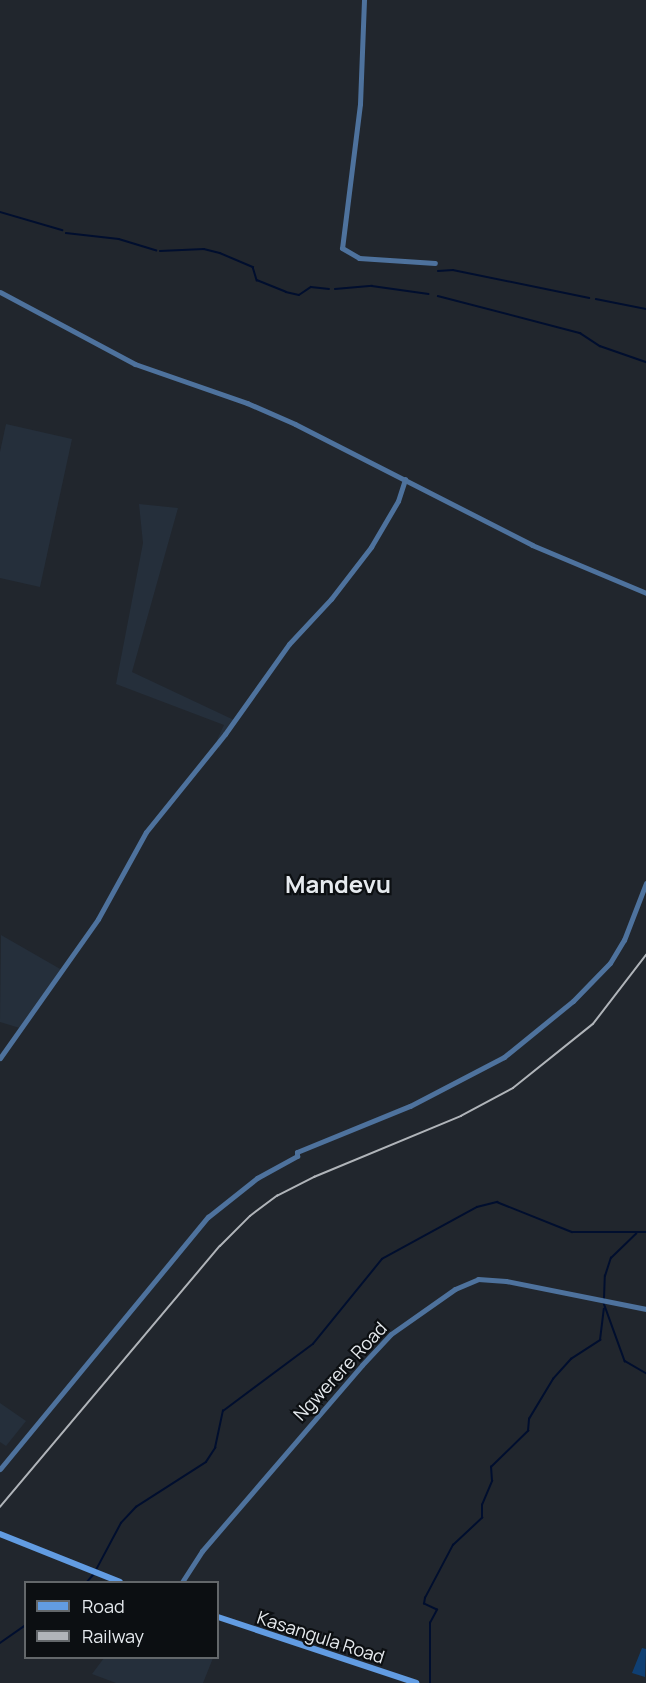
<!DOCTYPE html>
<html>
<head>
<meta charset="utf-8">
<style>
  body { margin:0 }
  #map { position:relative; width:646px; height:1683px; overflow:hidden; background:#21262d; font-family:Manrope,sans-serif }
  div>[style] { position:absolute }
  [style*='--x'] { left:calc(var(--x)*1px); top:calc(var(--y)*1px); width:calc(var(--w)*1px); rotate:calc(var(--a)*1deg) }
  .built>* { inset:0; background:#252f3b }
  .green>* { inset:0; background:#0f3f73 }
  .stream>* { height:1.5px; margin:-0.75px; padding:0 0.75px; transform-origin:0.75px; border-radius:0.75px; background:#000e2e }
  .tertiary>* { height:5px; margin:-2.5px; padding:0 2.5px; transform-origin:2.5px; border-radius:2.5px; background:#4e729d }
  .secondary>* { height:6px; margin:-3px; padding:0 3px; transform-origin:3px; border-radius:3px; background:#629ce2 }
  .rail>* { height:1.5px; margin:-0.75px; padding:0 0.75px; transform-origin:0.75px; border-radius:0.75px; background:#b0b4b9 }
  span { translate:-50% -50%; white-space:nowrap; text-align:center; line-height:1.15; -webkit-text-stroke:4.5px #0c0f12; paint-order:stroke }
  .street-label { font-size:18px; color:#e6eaee }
  .district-label { font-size:24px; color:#e6eaee; font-weight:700 }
  .legend { position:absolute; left:24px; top:1581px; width:195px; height:78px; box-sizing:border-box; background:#0c0f12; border:2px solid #63676a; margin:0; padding:8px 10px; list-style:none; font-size:18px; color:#e6eaee }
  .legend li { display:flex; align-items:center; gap:12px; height:30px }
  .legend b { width:30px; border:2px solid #63676a }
</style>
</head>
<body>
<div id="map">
  <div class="built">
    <div style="clip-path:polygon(6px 424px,72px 439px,40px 587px,0 578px,0 452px)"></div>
    <div style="clip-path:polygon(139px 504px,178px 508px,132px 672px,234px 720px,219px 749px,217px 740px,224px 725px,116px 684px,143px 543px)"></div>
    <div style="clip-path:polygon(1px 935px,62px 970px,23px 1029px,0 1022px)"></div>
    <div style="clip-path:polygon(0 1403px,26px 1421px,6px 1446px,0 1442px)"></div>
    <div style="clip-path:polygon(104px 1658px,213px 1658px,203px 1683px,116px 1683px,92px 1674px)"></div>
  </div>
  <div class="green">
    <div style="clip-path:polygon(642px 1648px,646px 1649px,645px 1677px,632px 1673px)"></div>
  </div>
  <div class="stream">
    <div style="--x:0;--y:212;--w:65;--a:16.2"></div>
    <div style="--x:66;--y:233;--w:53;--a:6.5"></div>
    <div style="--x:119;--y:239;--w:39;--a:17"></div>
    <div style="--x:160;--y:251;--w:44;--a:-2.6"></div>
    <div style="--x:204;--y:249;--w:16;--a:14"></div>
    <div style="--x:220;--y:253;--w:36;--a:23"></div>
    <div style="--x:253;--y:267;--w:14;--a:73"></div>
    <div style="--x:257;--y:280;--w:31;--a:22"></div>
    <div style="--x:286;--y:292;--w:13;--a:13"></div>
    <div style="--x:299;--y:295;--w:14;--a:-34"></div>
    <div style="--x:311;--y:287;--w:18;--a:6"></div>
    <div style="--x:438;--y:271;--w:15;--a:-4"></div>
    <div style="--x:453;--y:270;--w:139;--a:11.6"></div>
    <div style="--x:335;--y:289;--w:37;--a:-5"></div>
    <div style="--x:372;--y:286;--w:57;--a:8.1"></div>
    <div style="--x:438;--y:296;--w:147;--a:14.6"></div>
    <div style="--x:580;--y:333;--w:24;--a:33"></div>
    <div style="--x:600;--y:346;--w:49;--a:19.2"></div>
    <div style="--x:596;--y:299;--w:51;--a:11.3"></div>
    <div style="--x:604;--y:1299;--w:23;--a:-88"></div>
    <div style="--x:605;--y:1276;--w:19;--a:-72"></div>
    <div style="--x:611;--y:1258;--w:35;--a:-44"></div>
    <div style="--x:604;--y:1303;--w:62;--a:70.1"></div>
    <div style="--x:625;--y:1361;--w:24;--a:30"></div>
    <div style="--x:96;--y:1570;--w:53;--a:-62"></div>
    <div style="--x:121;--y:1523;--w:22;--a:-47"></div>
    <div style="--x:136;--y:1507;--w:83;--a:-32.7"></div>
    <div style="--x:206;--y:1462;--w:17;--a:-57"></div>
    <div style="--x:215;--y:1448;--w:38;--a:-78"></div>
    <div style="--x:223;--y:1411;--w:112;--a:-36.7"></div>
    <div style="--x:313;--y:1344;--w:109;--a:-50.9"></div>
    <div style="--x:382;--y:1259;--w:108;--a:-28.7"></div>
    <div style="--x:477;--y:1207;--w:21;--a:-14"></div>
    <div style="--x:497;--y:1202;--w:81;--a:21.8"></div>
    <div style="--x:572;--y:1232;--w:74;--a:0"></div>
    <div style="--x:87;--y:1582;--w:11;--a:-49"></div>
    <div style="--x:0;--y:1643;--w:32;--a:-35"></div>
    <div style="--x:430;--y:1683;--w:60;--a:-90"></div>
    <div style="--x:430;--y:1623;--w:15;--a:-62"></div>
    <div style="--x:437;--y:1610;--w:14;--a:-155"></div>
    <div style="--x:424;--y:1604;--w:6;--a:-81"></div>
    <div style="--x:425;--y:1598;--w:60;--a:-62.2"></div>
    <div style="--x:453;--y:1545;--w:40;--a:-43"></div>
    <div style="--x:482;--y:1518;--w:13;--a:-90"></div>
    <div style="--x:482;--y:1505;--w:26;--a:-67"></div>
    <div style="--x:492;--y:1481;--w:14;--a:-94"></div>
    <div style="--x:491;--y:1467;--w:52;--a:-44.2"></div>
    <div style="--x:528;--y:1431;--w:12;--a:-85"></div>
    <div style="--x:529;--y:1419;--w:47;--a:-59"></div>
    <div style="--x:553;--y:1379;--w:27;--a:-48"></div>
    <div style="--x:571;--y:1359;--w:35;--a:-33"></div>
    <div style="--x:600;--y:1340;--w:31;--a:-83"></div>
  </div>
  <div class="tertiary">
    <div style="--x:364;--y:0;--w:104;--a:92.2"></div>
    <div style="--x:360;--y:104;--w:145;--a:97.1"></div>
    <div style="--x:342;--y:248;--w:20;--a:30"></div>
    <div style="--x:359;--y:258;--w:76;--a:3.8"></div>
    <div style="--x:0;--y:292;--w:153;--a:28.1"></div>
    <div style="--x:135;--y:364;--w:119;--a:19.2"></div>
    <div style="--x:247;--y:403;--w:52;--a:23.6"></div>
    <div style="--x:295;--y:424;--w:266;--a:27"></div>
    <div style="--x:532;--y:545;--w:124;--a:22.8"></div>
    <div style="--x:0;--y:1058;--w:170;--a:-54.8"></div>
    <div style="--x:98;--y:919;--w:99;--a:-61.1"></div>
    <div style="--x:146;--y:832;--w:126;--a:-51.1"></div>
    <div style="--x:225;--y:734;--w:110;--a:-54.6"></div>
    <div style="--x:289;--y:644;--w:62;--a:-47"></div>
    <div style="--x:331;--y:599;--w:66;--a:-52.4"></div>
    <div style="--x:371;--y:547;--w:53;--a:-59.6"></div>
    <div style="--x:398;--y:501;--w:23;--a:-72"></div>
    <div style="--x:0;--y:1469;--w:327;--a:-50.5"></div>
    <div style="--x:208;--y:1217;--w:63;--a:-38.5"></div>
    <div style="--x:257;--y:1178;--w:46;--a:-28.8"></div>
    <div style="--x:297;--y:1156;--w:4;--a:-90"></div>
    <div style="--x:297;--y:1152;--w:122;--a:-22.2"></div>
    <div style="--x:410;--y:1106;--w:106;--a:-27.5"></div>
    <div style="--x:504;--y:1057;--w:89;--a:-39.1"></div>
    <div style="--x:573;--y:1001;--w:53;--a:-45.8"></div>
    <div style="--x:610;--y:963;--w:27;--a:-59"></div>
    <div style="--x:624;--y:940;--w:61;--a:-68.9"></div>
    <div style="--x:182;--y:1582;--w:37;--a:-57"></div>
    <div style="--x:202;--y:1551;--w:245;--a:-49.3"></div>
    <div style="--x:362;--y:1365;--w:42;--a:-46.9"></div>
    <div style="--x:391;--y:1334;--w:78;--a:-35.1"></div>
    <div style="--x:455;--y:1289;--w:25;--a:-23"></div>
    <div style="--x:478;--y:1279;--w:28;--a:4"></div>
    <div style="--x:506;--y:1281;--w:143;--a:11.3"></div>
  </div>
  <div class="secondary">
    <div style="--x:0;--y:1534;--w:129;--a:21.8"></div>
    <div style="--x:218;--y:1617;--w:209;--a:18.4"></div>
  </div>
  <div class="rail">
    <div style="--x:0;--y:1507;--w:341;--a:-49.9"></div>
    <div style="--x:220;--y:1246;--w:42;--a:-45"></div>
    <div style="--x:250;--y:1216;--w:34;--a:-37"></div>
    <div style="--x:277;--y:1196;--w:42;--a:-27.2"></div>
    <div style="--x:314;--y:1177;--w:159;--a:-22.5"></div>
    <div style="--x:461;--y:1116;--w:59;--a:-28.3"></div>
    <div style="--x:513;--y:1088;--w:102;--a:-38.7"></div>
    <div style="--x:593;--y:1024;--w:87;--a:-52.5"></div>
  </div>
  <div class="street-label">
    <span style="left:340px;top:1371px;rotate:-47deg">Ngwerere Road</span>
    <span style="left:321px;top:1637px;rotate:18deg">Kasangula Road</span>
  </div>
  <div class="district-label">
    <span style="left:338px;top:884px">Mandevu</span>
  </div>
  <ul class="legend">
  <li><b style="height:8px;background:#629ce2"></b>Road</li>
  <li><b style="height:8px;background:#b0b4b9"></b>Railway</li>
  </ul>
</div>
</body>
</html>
